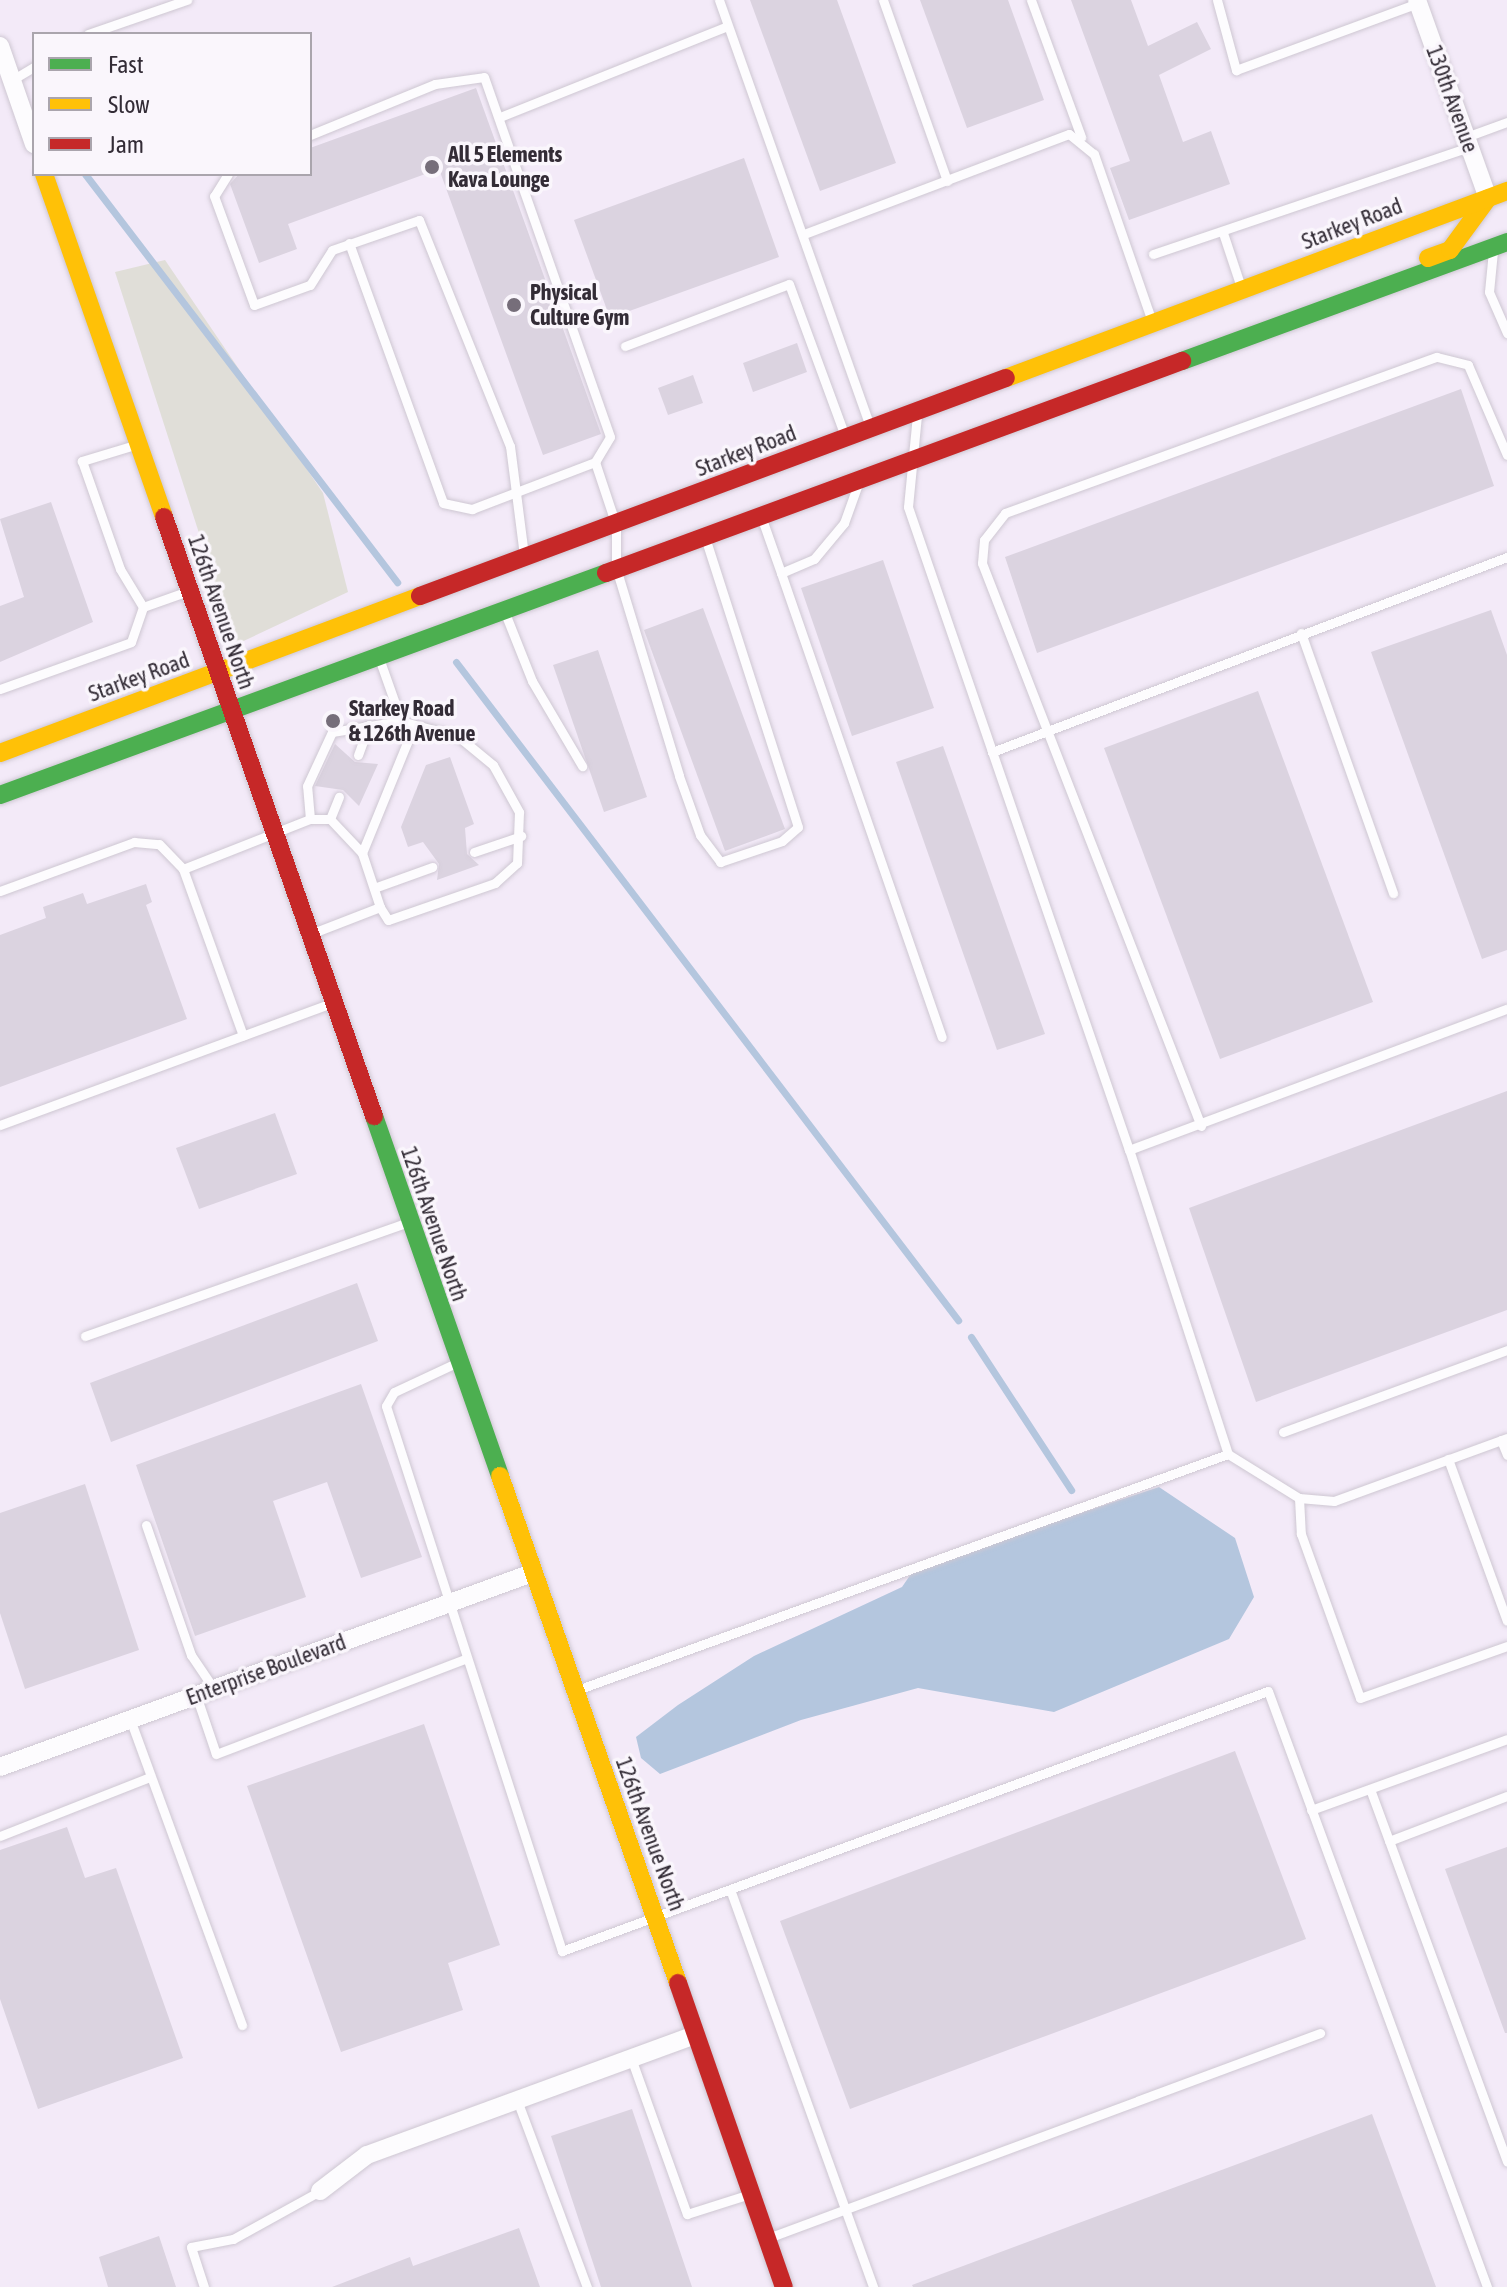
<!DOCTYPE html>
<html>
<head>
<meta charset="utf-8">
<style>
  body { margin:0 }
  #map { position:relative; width:1507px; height:2287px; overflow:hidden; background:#f3eaf8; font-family:"Asap Condensed",sans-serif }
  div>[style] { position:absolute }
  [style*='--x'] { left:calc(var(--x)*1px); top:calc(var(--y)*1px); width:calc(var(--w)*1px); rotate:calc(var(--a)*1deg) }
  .green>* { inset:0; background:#e0ded8 }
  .water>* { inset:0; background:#b4c6de }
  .stream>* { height:7px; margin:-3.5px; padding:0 3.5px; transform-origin:3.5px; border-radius:3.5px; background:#b4c6de }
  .building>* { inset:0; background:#dbd3e0 }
  .roads { filter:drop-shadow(0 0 2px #cec7d2) drop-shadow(0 0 2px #cec7d2) }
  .lane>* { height:9px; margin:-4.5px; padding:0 4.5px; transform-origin:4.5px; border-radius:4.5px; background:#fdfcfe }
  .street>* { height:18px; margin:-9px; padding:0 9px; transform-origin:9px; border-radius:9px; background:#fdfcfe }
  .fast>* { height:18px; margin:-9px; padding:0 9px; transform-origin:9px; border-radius:9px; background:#4caf50 }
  .slow>* { height:18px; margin:-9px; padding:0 9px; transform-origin:9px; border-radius:9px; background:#ffc107 }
  .jam>* { height:18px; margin:-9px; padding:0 9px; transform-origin:9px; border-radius:9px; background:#c62828 }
  .dots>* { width:22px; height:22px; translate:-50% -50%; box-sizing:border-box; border:4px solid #faf6fc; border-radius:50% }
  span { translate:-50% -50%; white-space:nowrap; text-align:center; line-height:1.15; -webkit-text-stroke:7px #faf6fc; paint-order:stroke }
  .street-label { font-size:22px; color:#332c36 }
  .poi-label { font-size:22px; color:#332c36; font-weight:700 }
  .left { translate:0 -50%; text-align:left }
  .legend { position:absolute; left:32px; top:32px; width:280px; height:144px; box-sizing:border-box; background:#faf6fc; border:2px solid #aaa5ad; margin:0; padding:10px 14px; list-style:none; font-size:24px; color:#332c36 }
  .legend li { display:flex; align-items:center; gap:16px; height:40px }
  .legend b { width:40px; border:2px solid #aaa5ad }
</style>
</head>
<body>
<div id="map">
  <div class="green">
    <div style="clip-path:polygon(165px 260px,323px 493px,348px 592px,235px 645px,115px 272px)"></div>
  </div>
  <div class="water">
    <div style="clip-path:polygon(1159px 1487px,1235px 1538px,1254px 1597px,1229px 1639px,1054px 1712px,918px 1688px,801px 1720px,660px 1774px,641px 1758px,636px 1737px,678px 1705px,754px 1656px,902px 1587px,915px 1568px)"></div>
  </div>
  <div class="stream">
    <div style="--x:85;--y:174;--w:514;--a:52.59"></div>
    <div style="--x:456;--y:662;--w:828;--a:52.66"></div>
    <div style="--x:971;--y:1337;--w:183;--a:56.8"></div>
  </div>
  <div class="building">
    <div style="clip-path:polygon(750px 0,837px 0,896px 163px,820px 191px)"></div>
    <div style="clip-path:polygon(920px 0,1008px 0,1044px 100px,967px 128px)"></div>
    <div style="clip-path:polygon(1071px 0,1131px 0,1148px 46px,1197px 22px,1211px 49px,1159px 75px,1183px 142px,1211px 131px,1230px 184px,1129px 220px,1110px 168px,1130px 161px)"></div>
    <div style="clip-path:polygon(476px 88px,601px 434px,543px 455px,439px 169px,288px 224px,297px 249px,259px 263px,230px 184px,239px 174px,310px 174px,310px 148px)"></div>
    <div style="clip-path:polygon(744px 158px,779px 257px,610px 318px,574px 220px)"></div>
    <div style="clip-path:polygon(797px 343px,807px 372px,753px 392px,743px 363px)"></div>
    <div style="clip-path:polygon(693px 375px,703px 403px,668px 415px,658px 388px)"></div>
    <div style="clip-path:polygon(1461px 389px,1494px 486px,1037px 653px,1005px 557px)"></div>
    <div style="clip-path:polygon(51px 502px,93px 622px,0 662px,0 606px,24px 597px,0 519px)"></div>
    <div style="clip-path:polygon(883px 560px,934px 708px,852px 736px,801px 588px)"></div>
    <div style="clip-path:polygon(703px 608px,785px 829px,725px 851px,644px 630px)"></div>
    <div style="clip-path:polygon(1491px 610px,1507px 655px,1507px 950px,1482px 959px,1371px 652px)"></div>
    <div style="clip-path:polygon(598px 650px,647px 797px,604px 812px,553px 665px)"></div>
    <div style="clip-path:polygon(1258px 691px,1373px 1002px,1220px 1059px,1104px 748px)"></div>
    <div style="clip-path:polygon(335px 744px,355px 762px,378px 764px,359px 806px,343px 790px,315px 786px)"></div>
    <div style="clip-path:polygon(943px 746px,1045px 1034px,997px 1050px,896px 762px)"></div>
    <div style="clip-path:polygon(450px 757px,474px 824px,465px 828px,467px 854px,479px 865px,437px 880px,439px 864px,423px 842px,408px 847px,401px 827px,426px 765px)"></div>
    <div style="clip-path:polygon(146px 884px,152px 902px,146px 905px,187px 1019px,0 1087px,0 935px,46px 918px,43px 907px,83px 893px,87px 904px)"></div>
    <div style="clip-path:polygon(1507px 1091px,1507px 1310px,1256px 1402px,1189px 1208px)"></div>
    <div style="clip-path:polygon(275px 1113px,297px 1174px,199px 1209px,176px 1148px)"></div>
    <div style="clip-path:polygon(357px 1283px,378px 1341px,111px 1442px,90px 1383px)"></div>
    <div style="clip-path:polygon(361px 1384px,422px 1557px,361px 1578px,327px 1482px,273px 1501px,306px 1597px,195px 1636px,136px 1465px)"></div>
    <div style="clip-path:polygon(85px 1484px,139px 1650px,25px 1689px,0 1613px,0 1513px)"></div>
    <div style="clip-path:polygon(424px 1724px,500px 1945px,448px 1963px,463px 2010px,341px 2052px,247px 1786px)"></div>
    <div style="clip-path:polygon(1235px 1751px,1306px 1939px,850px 2109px,780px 1921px)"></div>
    <div style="clip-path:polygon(67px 1827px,85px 1878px,116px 1868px,183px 2058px,38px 2109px,0 1999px,0 1850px)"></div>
    <div style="clip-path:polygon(1507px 1847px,1507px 2033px,1505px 2033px,1445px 1869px)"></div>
    <div style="clip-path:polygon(632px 2109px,664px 2204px,692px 2287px,601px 2287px,551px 2136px)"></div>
    <div style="clip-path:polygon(1372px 2114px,1436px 2287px,913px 2287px,912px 2285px)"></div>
    <div style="clip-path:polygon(519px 2228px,540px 2287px,332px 2287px,410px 2257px,413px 2266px)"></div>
    <div style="clip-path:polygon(159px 2236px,176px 2287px,108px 2287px,99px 2257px)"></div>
  </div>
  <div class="roads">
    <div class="lane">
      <div style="--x:719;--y:0;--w:452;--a:70.5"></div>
      <div style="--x:883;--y:0;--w:192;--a:70.5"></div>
      <div style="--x:1031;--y:0;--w:146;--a:69.9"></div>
      <div style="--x:1217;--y:0;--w:73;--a:74.8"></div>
      <div style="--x:1236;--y:70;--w:194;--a:-20.2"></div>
      <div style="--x:88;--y:34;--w:105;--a:-19"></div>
      <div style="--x:12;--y:80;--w:26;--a:-31"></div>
      <div style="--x:500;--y:117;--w:245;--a:-21.8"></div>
      <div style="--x:310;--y:135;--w:135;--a:-22.2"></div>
      <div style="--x:435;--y:84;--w:49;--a:-8.1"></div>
      <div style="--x:484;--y:77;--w:381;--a:70.7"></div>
      <div style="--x:610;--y:437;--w:29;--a:121"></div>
      <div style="--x:595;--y:462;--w:66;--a:71.6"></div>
      <div style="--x:616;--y:525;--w:43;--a:90"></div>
      <div style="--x:616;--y:568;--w:217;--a:73.1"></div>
      <div style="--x:679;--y:776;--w:63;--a:70.4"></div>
      <div style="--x:700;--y:835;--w:34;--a:53"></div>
      <div style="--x:720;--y:862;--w:65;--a:-18.7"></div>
      <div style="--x:782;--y:841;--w:21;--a:-41"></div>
      <div style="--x:798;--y:827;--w:301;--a:-107.8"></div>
      <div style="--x:1466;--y:137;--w:44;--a:-20.1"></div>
      <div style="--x:228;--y:174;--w:26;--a:122"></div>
      <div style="--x:214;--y:196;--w:116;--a:69.8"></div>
      <div style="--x:254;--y:305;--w:59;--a:-19.7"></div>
      <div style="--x:310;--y:285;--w:41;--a:-57.8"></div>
      <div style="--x:332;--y:250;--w:92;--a:-19"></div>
      <div style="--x:419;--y:220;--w:244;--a:68.1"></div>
      <div style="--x:510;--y:446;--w:111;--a:82.7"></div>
      <div style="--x:1223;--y:233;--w:57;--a:71.6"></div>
      <div style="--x:804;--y:234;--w:283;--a:-20.7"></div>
      <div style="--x:1069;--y:134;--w:32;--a:39"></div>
      <div style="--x:1094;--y:154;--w:175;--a:70.9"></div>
      <div style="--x:349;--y:243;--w:276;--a:70.1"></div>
      <div style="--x:443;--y:503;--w:30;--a:12"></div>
      <div style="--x:472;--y:509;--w:132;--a:-20.9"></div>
      <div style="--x:1493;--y:251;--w:41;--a:95.6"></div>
      <div style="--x:1489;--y:292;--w:45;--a:66.3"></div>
      <div style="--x:1153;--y:254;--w:334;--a:-18.7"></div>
      <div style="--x:625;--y:346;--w:175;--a:-20.7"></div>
      <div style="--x:789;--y:284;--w:162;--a:69.8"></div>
      <div style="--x:917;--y:415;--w:92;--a:95.6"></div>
      <div style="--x:908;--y:507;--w:680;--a:71.03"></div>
      <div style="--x:1129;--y:1150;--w:403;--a:-20.5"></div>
      <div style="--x:138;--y:444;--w:59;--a:163.1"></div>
      <div style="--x:82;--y:461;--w:114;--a:70.6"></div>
      <div style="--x:120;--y:569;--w:44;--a:58.8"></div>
      <div style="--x:762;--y:519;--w:57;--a:70.6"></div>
      <div style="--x:781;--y:573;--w:36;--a:-23"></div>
      <div style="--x:814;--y:559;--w:47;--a:-50.2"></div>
      <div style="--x:844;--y:523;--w:41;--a:-70.3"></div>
      <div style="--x:781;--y:573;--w:491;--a:70.9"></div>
      <div style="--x:505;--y:613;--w:73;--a:68.3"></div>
      <div style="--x:532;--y:681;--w:99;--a:59.5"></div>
      <div style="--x:1301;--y:633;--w:276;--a:70.5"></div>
      <div style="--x:0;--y:689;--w:139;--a:-19.7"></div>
      <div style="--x:131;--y:642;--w:37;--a:-71"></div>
      <div style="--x:143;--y:607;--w:48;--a:-19.6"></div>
      <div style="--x:992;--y:752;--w:551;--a:-20.74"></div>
      <div style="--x:358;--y:755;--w:32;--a:-70"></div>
      <div style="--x:310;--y:819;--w:33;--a:-95"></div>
      <div style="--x:307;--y:786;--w:60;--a:-65.2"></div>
      <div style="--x:332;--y:732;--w:70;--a:-9.1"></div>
      <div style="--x:401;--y:721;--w:60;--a:15.4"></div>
      <div style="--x:459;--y:737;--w:44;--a:39.5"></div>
      <div style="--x:493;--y:765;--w:54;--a:61"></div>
      <div style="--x:519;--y:812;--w:51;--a:92.2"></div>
      <div style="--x:517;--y:863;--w:30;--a:138"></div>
      <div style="--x:495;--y:883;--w:113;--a:160.9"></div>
      <div style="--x:388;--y:920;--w:15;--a:-122"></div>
      <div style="--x:330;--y:819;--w:24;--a:-68"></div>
      <div style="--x:474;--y:852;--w:50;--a:-18.8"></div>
      <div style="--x:362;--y:853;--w:122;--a:-67.8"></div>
      <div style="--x:408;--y:740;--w:87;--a:-109.5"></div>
      <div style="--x:183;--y:869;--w:177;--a:70.2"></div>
      <div style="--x:374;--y:888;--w:62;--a:-19.9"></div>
      <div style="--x:0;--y:891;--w:143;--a:-20.1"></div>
      <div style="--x:134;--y:842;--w:25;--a:5"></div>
      <div style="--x:159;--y:844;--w:35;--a:46"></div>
      <div style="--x:183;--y:869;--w:136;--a:-21.5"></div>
      <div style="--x:310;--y:819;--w:20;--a:0"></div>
      <div style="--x:330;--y:819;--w:47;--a:46.7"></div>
      <div style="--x:362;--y:853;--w:57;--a:71.6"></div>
      <div style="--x:380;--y:907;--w:72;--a:158.8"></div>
      <div style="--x:0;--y:1125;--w:354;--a:-20.2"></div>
      <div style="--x:1201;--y:1126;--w:604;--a:-111.26"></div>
      <div style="--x:982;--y:563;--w:23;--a:-85"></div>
      <div style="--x:984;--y:540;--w:34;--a:-52"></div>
      <div style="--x:1005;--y:513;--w:459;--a:-19.9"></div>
      <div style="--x:1437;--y:357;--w:32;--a:14"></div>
      <div style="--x:1468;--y:365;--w:98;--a:66.6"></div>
      <div style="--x:85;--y:1336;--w:343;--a:-19.4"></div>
      <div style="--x:456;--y:1363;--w:68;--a:154.9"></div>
      <div style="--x:394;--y:1392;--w:16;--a:120"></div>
      <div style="--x:386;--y:1406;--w:573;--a:72.1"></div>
      <div style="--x:562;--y:1951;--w:752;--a:-20.22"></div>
      <div style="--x:1268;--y:1691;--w:635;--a:69.82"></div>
      <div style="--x:1283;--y:1432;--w:239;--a:-20.1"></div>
      <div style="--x:1501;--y:1440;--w:16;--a:68"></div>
      <div style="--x:1228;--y:1454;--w:84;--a:31.8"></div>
      <div style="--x:1299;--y:1498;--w:35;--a:5"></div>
      <div style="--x:1334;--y:1501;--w:184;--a:-20"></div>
      <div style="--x:1448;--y:1459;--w:172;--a:70"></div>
      <div style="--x:1299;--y:1498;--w:36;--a:87"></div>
      <div style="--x:1301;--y:1534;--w:174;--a:70.2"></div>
      <div style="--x:1360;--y:1698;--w:156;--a:-19.5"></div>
      <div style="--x:146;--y:1525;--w:138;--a:70.9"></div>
      <div style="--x:191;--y:1655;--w:41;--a:55.9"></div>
      <div style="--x:577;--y:1690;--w:692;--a:-19.93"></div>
      <div style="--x:1228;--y:1454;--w:320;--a:-108"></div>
      <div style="--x:196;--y:1695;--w:62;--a:71.3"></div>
      <div style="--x:216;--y:1754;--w:267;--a:-20.9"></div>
      <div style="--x:130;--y:1719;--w:326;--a:69.9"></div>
      <div style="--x:1370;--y:1789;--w:397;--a:69.8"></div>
      <div style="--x:1311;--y:1810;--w:208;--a:-19.9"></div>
      <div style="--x:0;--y:1836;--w:161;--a:-21.5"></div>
      <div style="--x:1389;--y:1841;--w:126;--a:-20.9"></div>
      <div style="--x:731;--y:1892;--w:420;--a:70.2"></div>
      <div style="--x:631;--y:2058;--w:166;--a:70.3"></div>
      <div style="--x:687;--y:2214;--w:66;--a:-17.6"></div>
      <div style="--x:517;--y:2100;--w:200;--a:69.5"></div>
      <div style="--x:768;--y:2238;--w:589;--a:-20.37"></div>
      <div style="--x:204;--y:2287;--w:42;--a:-108"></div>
      <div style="--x:191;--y:2247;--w:43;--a:-10.8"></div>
      <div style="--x:233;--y:2239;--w:99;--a:-28.9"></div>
    </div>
    <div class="street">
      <div style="--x:1417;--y:0;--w:210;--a:70.3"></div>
      <div style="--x:0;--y:46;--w:104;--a:70.9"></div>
      <div style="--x:0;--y:1767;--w:566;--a:-20.03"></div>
      <div style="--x:320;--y:2191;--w:59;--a:-37.5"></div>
      <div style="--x:367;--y:2155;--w:349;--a:-20.1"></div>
    </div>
    <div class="fast">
      <div style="--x:1182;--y:361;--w:346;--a:-20.1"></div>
      <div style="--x:0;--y:795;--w:645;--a:-20.12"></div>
      <div style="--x:374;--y:1116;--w:381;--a:70.7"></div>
    </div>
    <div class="slow">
      <div style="--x:44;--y:174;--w:363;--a:70.7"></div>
      <div style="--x:1428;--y:258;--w:23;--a:-20"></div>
      <div style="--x:1450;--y:250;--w:64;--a:-53.8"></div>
      <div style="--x:1006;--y:378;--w:535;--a:-20.47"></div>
      <div style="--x:0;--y:753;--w:448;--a:-20.5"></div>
      <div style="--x:500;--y:1476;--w:537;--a:70.65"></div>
    </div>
    <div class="jam">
      <div style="--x:164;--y:517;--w:635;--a:70.68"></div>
      <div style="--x:606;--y:573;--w:614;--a:-20.21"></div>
      <div style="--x:420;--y:596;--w:625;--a:-20.41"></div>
      <div style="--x:678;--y:1983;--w:322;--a:70.8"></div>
    </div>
  </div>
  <div class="dots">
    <div style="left:432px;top:167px;background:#766e7a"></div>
    <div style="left:514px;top:305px;background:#766e7a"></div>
    <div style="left:333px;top:721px;background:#766e7a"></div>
  </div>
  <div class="street-label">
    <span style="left:1452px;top:99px;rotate:70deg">130th Avenue</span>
    <span style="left:1352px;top:224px;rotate:-21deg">Starkey Road</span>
    <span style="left:746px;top:451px;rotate:-21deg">Starkey Road</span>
    <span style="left:221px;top:612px;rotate:71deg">126th Avenue North</span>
    <span style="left:139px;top:677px;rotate:-20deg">Starkey Road</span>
    <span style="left:434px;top:1224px;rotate:71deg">126th Avenue North</span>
    <span style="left:266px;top:1670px;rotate:-20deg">Enterprise Boulevard</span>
    <span style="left:650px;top:1834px;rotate:70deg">126th Avenue North</span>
  </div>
  <div class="poi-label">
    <span class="left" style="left:448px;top:167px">All 5 Elements<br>Kava Lounge</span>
    <span class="left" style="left:530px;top:305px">Physical<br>Culture Gym</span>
    <span class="left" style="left:349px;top:721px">Starkey Road<br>&amp; 126th Avenue</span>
  </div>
  <ul class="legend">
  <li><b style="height:10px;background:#4caf50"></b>Fast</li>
  <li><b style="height:10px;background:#ffc107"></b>Slow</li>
  <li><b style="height:10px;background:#c62828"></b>Jam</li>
  </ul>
</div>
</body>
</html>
